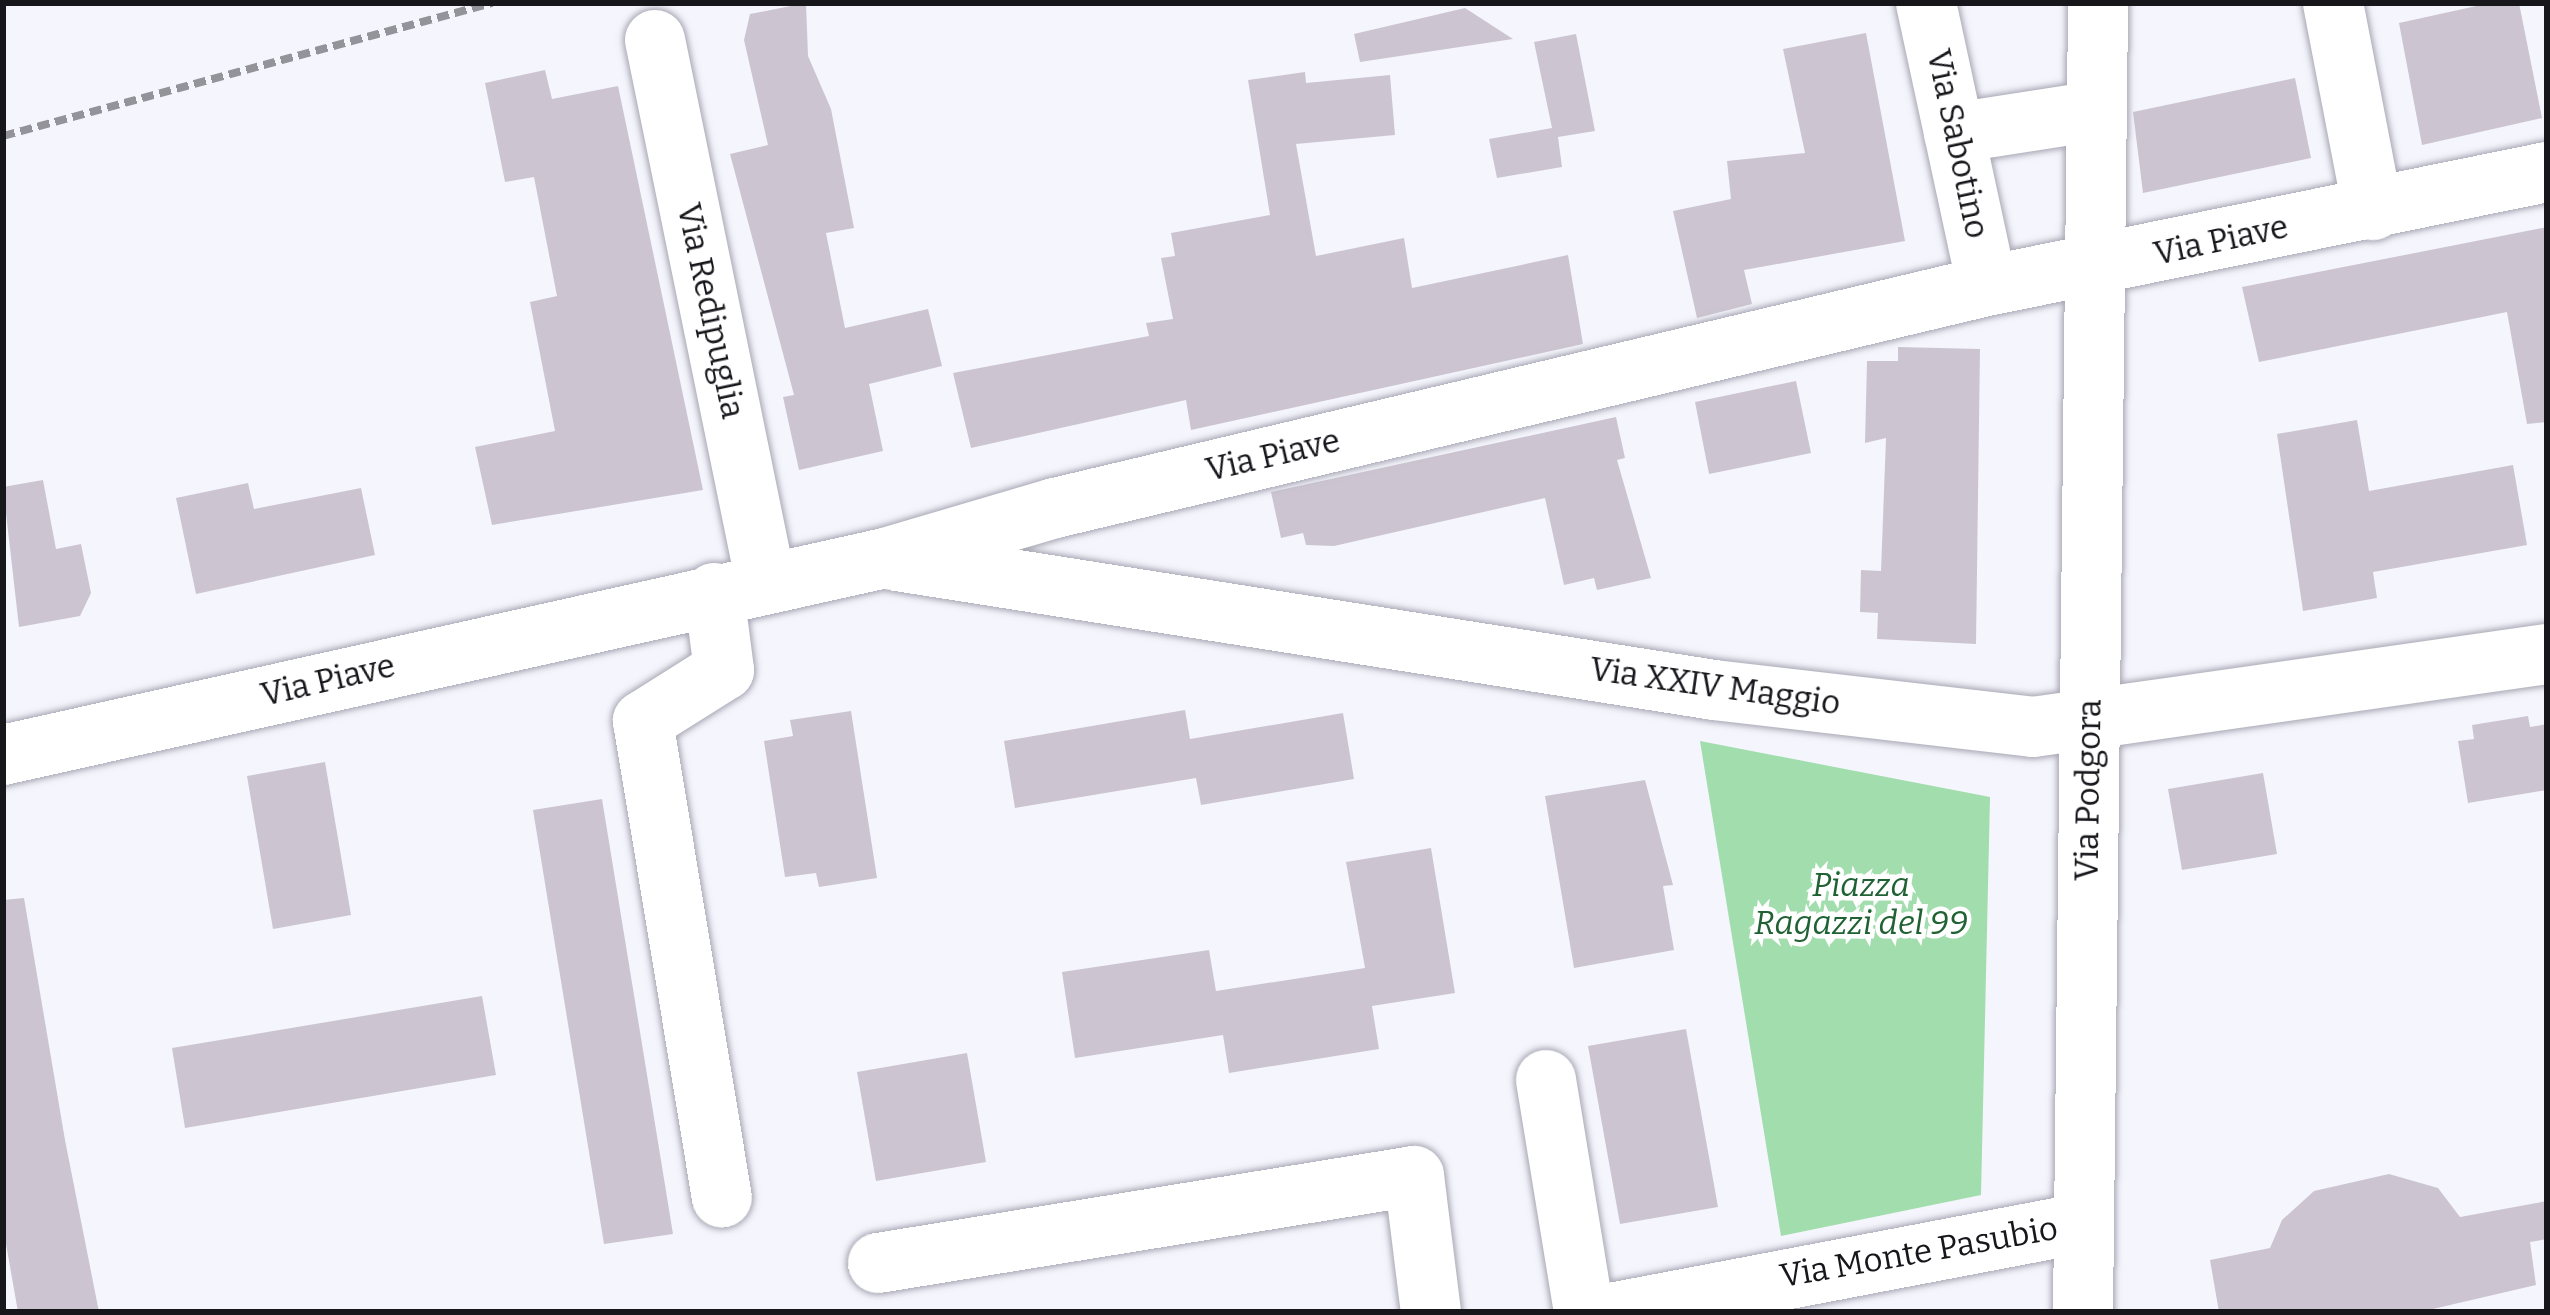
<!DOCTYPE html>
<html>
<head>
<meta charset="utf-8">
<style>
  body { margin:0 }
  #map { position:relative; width:2550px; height:1315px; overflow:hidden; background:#f5f5fd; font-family:Bitter,serif }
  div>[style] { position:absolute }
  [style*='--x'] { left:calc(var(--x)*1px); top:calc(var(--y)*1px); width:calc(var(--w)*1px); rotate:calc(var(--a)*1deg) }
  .green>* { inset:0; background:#a2ddad }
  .building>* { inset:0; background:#ccc5d1 }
  .path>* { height:8px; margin-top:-4px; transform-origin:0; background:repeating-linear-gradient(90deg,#939399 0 12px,transparent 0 18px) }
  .roads { filter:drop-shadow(0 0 3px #a8a7b4) drop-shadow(0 0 3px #a8a7b4) }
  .minor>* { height:60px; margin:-30px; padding:0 30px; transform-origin:30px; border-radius:30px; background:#fff }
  span { translate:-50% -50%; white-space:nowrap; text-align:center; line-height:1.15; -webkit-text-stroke:9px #fff; paint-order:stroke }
  .street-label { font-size:33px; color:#17161b }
  .park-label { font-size:33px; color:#206233; font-style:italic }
  .frame { position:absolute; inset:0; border:6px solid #17161b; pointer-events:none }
</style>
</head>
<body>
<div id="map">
  <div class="green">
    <div style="clip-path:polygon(1700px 741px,1990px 797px,1981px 1195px,1781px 1236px)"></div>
  </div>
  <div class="building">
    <div style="clip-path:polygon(806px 3px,808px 56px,831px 109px,854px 228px,826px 233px,845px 328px,928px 309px,942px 366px,869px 384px,883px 451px,799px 470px,783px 397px,794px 395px,730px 154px,768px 145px,744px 40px,750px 14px)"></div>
    <div style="clip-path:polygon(2490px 3px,2519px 3px,2542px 118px,2422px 145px,2399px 23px)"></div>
    <div style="clip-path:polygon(1465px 8px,1513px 39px,1360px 62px,1354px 34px)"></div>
    <div style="clip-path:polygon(1866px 33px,1905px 241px,1744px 270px,1752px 304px,1697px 318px,1673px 211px,1731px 199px,1727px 161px,1805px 153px,1783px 49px)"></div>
    <div style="clip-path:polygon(1576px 34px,1595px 131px,1558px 137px,1562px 167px,1497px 178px,1489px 139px,1552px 128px,1534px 42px)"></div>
    <div style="clip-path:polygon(545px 70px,552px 99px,618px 86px,703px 490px,492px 525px,475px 447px,555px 431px,530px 302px,557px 296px,534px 177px,505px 182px,485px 83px)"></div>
    <div style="clip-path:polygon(1305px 72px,1306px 83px,1390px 75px,1395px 135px,1296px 144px,1316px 256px,1404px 238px,1412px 288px,1568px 255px,1583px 344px,1191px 430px,1186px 400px,971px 448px,953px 373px,1149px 336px,1146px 323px,1173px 319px,1161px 258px,1175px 256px,1171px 233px,1270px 215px,1248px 80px)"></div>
    <div style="clip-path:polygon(2295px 78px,2311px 158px,2143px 193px,2133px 112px)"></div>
    <div style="clip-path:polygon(2547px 227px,2547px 422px,2527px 424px,2507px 312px,2259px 362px,2242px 287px)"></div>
    <div style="clip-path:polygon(1898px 347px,1980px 349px,1976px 644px,1877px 639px,1878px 613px,1860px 612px,1861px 570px,1881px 571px,1886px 438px,1865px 443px,1867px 361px,1898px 361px)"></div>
    <div style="clip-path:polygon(1796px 381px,1811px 453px,1709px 474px,1695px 402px)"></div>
    <div style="clip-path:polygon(1616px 417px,1625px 458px,1617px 460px,1651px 578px,1597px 590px,1594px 578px,1564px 585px,1545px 498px,1334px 546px,1306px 545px,1303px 533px,1281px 538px,1271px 492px)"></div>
    <div style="clip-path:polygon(2357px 420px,2369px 491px,2513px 465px,2527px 545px,2373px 572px,2377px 598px,2303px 611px,2277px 434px)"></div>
    <div style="clip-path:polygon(43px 480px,56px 549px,81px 544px,91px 593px,80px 616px,19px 627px,3px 487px)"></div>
    <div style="clip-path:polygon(248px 483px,254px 509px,361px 488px,375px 555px,196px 594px,176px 498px)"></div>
    <div style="clip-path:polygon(1185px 710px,1190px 739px,1343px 713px,1354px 779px,1201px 805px,1196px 778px,1015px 808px,1004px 741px)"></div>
    <div style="clip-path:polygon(851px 711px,877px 878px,819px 887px,816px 873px,785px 877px,764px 741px,793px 736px,790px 720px)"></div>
    <div style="clip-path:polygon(2528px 716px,2530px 727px,2547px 724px,2547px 790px,2468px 803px,2458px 741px,2474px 739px,2472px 725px)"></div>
    <div style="clip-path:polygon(325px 762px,351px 915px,273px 929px,247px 776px)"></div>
    <div style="clip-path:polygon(2263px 773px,2277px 854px,2182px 870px,2168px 789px)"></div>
    <div style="clip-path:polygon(1645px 780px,1673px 885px,1663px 886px,1674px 950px,1574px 968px,1545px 796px)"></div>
    <div style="clip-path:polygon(602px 799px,673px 1234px,604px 1244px,533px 810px)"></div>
    <div style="clip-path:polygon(1431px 848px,1455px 993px,1372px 1006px,1379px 1049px,1229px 1073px,1223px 1035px,1075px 1058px,1062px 972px,1209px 950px,1216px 991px,1365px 968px,1346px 862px)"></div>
    <div style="clip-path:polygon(24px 898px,65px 1140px,99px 1312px,18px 1312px,3px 1227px,3px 900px)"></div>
    <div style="clip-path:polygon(482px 996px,496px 1075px,185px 1128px,172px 1048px)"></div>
    <div style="clip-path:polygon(1686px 1029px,1718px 1207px,1620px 1224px,1588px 1046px)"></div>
    <div style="clip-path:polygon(967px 1053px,986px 1162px,876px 1181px,857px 1072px)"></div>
    <div style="clip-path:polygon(2389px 1174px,2438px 1188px,2460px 1217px,2547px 1201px,2547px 1239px,2530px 1242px,2536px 1285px,2420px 1312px,2219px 1312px,2210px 1260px,2270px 1248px,2282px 1220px,2314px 1191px)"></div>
  </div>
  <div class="path">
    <div style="--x:3;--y:136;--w:507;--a:-15.22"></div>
  </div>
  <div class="roads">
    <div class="minor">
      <div style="--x:1926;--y:3;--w:289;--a:77.8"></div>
      <div style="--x:2333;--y:3;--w:211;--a:79.1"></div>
      <div style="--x:655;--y:40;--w:554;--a:78.45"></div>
      <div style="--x:1954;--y:133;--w:144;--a:-8.8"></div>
      <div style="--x:897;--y:561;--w:827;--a:8.97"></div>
      <div style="--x:1714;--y:690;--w:321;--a:6.6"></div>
      <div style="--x:2033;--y:727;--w:519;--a:-8.08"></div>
      <div style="--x:714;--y:593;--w:78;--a:82.6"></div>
      <div style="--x:724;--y:670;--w:96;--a:147.8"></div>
      <div style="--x:643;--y:721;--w:483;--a:80.6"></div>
      <div style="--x:3;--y:755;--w:904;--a:-12.59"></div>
      <div style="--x:885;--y:558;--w:177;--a:-16.4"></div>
      <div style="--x:1055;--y:508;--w:958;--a:-13.4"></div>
      <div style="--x:1987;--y:286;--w:571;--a:-11.51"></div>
      <div style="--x:1546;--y:1080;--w:235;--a:80.7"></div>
      <div style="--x:878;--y:1263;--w:543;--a:-9.22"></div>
      <div style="--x:1414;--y:1176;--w:137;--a:82.9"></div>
      <div style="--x:1616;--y:1312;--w:473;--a:-10.8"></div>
      <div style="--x:2083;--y:1312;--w:1309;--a:-89.34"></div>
    </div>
  </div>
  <div class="street-label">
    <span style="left:1957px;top:144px;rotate:78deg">Via Sabotino</span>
    <span style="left:2221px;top:241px;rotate:-12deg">Via Piave</span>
    <span style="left:710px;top:311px;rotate:78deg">Via Redipuglia</span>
    <span style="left:1273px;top:456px;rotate:-13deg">Via Piave</span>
    <span style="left:328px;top:681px;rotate:-13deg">Via Piave</span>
    <span style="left:1715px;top:687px;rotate:8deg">Via XXIV Maggio</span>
    <span style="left:2089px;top:790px;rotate:-89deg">Via Podgora</span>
    <span style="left:1919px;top:1253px;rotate:-10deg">Via Monte Pasubio</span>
  </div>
  <div class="park-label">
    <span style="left:1861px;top:905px">Piazza<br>Ragazzi del 99</span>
  </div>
  <div class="frame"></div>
</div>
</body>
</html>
